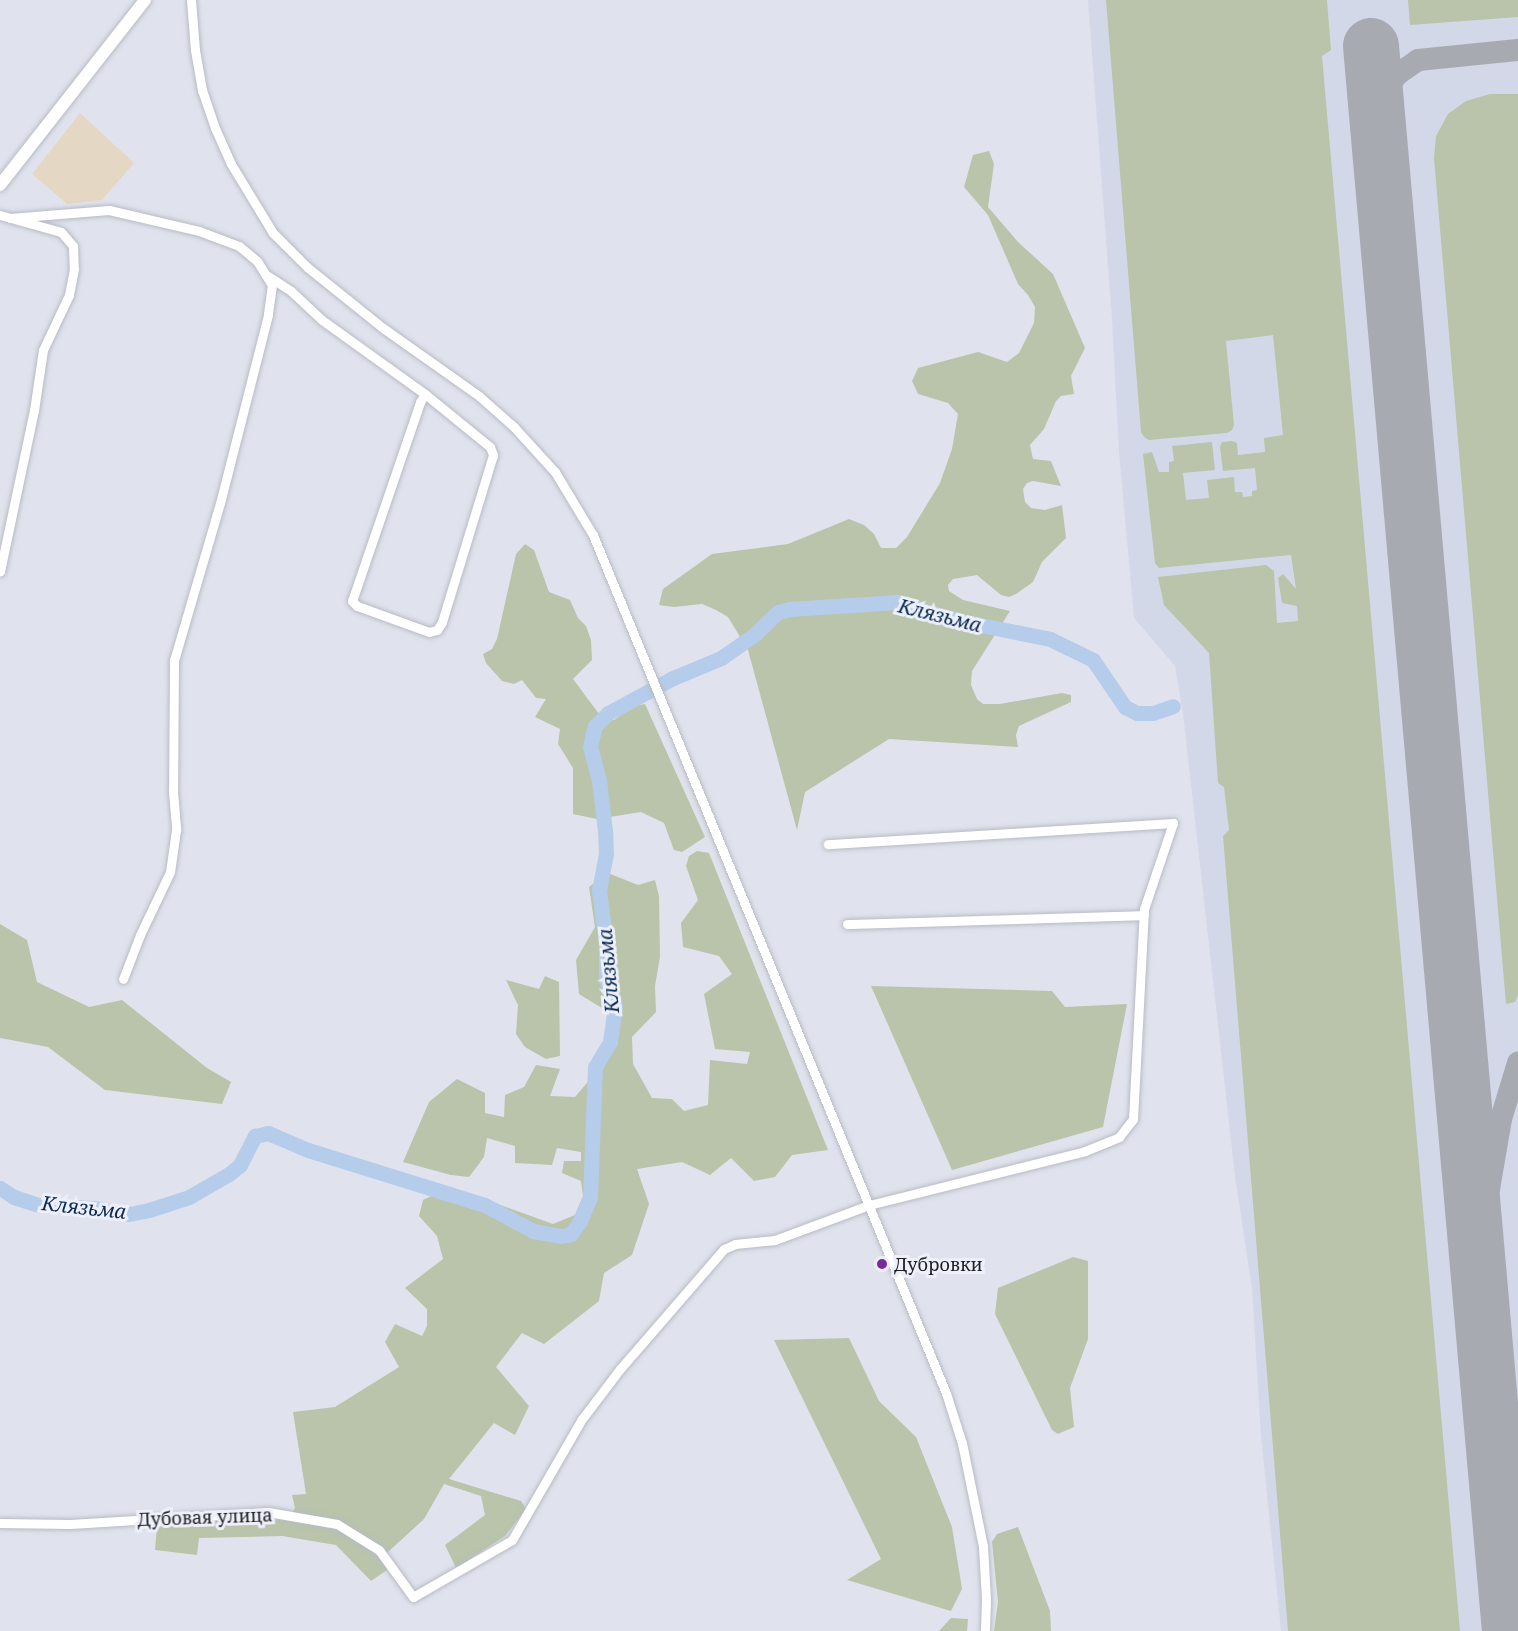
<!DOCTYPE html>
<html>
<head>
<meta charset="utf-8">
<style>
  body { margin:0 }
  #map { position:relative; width:1518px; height:1631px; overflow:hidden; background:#e0e3ed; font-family:"Noto Serif",serif }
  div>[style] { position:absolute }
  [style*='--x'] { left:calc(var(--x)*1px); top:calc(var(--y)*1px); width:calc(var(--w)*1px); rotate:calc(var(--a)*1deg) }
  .industrial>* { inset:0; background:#e4d8c4 }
  .built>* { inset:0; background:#d3d8e9 }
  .green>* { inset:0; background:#b9c4aa }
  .river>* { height:15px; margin:-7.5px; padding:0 7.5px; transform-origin:7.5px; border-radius:7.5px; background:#b5cdeb }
  .taxiway>* { height:22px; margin:-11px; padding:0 11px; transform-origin:11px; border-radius:11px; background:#a8aab2 }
  .runway>* { height:56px; margin:-28px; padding:0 28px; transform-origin:28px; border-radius:28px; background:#a8aab2 }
  .roads { filter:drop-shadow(0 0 2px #b8bbc4) drop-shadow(0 0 2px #b8bbc4) }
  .minor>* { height:9px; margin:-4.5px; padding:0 4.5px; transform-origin:4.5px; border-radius:4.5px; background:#fff }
  .tertiary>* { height:12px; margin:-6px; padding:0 6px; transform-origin:6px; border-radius:6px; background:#fff }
  .dots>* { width:16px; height:16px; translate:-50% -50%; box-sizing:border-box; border:3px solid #edf0fa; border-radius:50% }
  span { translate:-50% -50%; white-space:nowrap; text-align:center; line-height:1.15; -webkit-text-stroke:6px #edf0fa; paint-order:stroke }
  .poi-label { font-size:18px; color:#202124 }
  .left { translate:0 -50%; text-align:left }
  .street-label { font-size:18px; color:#202124 }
  .water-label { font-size:20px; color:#0a2b52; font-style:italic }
</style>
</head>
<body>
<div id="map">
  <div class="industrial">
    <div style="clip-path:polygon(80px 113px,134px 163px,102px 200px,67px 204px,32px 174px)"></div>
  </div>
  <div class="built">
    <div style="clip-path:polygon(1088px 0,1518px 0,1518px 1631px,1281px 1631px,1261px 1436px,1252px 1289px,1235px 1176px,1183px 714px,1175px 666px,1134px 618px,1119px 452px,1112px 320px)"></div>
  </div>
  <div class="green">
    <div style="clip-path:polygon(1106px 0,1327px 0,1331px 50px,1322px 56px,1460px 1631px,1288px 1631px,1223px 836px,1229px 830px,1224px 787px,1218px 783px,1209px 653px,1164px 605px,1158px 577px,1266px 565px,1274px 571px,1277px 623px,1298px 621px,1297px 606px,1282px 603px,1278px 578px,1283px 574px,1296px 589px,1291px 555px,1159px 568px,1155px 563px,1143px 454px,1152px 452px,1159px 472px,1169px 472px,1169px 462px,1174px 461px,1172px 446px,1212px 442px,1215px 470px,1183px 473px,1186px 500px,1209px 498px,1207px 480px,1234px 477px,1235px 492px,1242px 492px,1243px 497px,1252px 496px,1252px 491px,1257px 490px,1255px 468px,1223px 471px,1220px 447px,1222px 442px,1232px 441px,1237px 443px,1238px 455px,1265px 452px,1264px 438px,1283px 435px,1273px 335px,1226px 341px,1234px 425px,1232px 430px,1227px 433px,1149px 440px,1144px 437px,1141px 432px)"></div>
    <div style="clip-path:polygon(1408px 0,1518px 0,1518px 17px,1410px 25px)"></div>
    <div style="clip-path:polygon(1490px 94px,1518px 94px,1518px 995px,1515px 1002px,1506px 1004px,1434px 158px,1436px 136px,1448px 114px,1466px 101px)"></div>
    <div style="clip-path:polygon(989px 151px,994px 164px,988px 207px,1018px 242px,1053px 274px,1085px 348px,1071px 376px,1074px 394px,1061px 396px,1056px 401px,1044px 429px,1030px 445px,1033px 459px,1051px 461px,1061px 486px,1033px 481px,1027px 483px,1023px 489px,1025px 502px,1031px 508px,1045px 510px,1062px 505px,1066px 538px,1042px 562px,1033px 582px,1016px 594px,1009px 597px,1001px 595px,977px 575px,953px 579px,948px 585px,949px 591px,963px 600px,1010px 611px,972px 671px,971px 685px,977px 699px,983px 704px,1000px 704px,1062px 693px,1071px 695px,1071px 702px,1019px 726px,1016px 735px,1018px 747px,889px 739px,805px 792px,797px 830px,748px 650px,728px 617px,716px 610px,702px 604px,674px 607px,659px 605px,663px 589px,712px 554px,788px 544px,849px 519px,864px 525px,874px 534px,881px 548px,896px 548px,907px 537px,940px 483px,952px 449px,958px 414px,948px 403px,918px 394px,912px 381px,918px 368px,978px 352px,1007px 362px,1019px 353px,1034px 323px,1035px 307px,1028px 295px,1018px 284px,988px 215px,964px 187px,973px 155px)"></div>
    <div style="clip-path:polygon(525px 544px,534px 550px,549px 592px,570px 600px,578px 618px,586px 626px,591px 640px,592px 660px,573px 679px,602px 718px,614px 720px,634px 706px,645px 704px,705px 837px,682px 852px,674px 850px,664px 823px,641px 812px,597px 819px,573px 814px,573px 768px,558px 744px,560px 729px,535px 717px,546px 699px,536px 698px,522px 680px,514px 684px,502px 681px,486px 663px,483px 654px,492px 649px,497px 639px,516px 554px)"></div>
    <div style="clip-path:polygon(697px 851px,709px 853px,828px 1150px,792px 1155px,775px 1177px,754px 1181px,731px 1158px,710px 1175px,682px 1162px,637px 1169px,649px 1204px,632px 1255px,604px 1273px,599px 1301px,544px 1344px,522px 1333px,496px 1367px,529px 1406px,515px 1435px,494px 1423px,449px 1479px,521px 1501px,526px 1509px,505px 1536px,456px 1568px,445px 1545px,485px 1515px,481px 1496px,444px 1484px,424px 1519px,388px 1552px,387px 1570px,371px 1581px,336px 1545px,282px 1536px,199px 1538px,197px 1555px,155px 1550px,157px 1526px,268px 1517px,289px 1519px,295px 1508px,292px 1495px,306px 1494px,293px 1412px,335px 1407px,399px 1367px,385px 1342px,395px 1324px,422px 1336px,427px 1326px,427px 1309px,405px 1288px,443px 1259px,437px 1236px,419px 1216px,423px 1200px,451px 1187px,553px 1224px,575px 1215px,583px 1196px,581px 1181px,562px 1173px,564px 1161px,581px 1161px,581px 1152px,557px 1148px,552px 1165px,515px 1163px,515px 1146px,487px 1138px,484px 1157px,469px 1177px,451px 1175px,403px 1162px,429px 1102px,457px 1079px,485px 1093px,485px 1113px,504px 1117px,505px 1095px,524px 1087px,536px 1065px,560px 1069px,550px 1096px,575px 1097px,605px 1062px,610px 1013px,579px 994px,576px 960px,595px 927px,589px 887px,608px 873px,638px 885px,655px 880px,659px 896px,660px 957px,655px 986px,656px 1012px,632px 1037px,633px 1064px,652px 1098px,672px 1099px,684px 1111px,708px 1105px,710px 1060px,747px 1064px,750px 1052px,715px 1049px,704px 994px,732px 974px,719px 956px,683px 947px,681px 923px,698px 900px,686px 866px,689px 856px)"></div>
    <div style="clip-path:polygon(0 924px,27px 940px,37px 982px,89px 1007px,122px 1000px,207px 1068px,231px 1082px,222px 1104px,105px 1090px,48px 1047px,0 1038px)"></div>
    <div style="clip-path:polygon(545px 976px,559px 982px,560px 1056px,546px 1059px,525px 1047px,516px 1034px,518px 1005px,506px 980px,539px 989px)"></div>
    <div style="clip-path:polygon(871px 986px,1052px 991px,1065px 1007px,1127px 1004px,1103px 1127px,952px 1170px)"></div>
    <div style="clip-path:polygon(1073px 1257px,1088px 1261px,1088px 1339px,1070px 1388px,1074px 1427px,1058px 1434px,1052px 1430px,995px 1314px,998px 1288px)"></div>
    <div style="clip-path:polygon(849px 1338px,879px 1401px,916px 1437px,952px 1527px,962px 1589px,951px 1611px,847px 1580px,881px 1559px,774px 1340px)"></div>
    <div style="clip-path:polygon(1018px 1527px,1050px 1611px,1051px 1631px,994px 1631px,998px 1602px,992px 1542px,997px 1534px)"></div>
    <div style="clip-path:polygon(951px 1618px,968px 1619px,967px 1631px,939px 1631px)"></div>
  </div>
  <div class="river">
    <div style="--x:0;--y:1188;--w:17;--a:33"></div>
    <div style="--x:14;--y:1197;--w:26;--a:18"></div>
    <div style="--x:39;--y:1205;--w:54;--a:3.2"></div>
    <div style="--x:93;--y:1208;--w:36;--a:9"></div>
    <div style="--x:129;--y:1214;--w:20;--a:-11"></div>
    <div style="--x:149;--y:1210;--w:42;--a:-18"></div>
    <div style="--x:189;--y:1197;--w:46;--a:-29.9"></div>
    <div style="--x:229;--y:1174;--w:14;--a:-39"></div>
    <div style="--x:240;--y:1165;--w:33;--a:-63"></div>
    <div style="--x:255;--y:1136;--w:13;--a:-13"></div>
    <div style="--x:268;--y:1133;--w:43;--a:23"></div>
    <div style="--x:308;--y:1150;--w:185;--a:17.3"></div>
    <div style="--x:485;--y:1205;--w:55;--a:28.4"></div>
    <div style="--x:533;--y:1231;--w:28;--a:10"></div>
    <div style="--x:561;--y:1236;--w:10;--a:-11"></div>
    <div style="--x:571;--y:1234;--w:16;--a:-55"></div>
    <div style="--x:580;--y:1221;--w:26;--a:-67"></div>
    <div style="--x:590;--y:1197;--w:130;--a:-87.8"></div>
    <div style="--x:595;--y:1067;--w:29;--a:-59"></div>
    <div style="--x:610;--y:1042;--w:37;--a:-82"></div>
    <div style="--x:615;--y:1005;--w:28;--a:-109"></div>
    <div style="--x:606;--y:979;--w:35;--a:-90"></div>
    <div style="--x:606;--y:944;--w:54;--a:-97.4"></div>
    <div style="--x:599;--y:890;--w:36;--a:-79"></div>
    <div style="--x:606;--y:855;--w:24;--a:-92"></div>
    <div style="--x:605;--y:831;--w:51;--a:-96.7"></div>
    <div style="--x:599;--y:780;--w:34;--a:-105"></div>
    <div style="--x:590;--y:747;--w:22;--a:-77"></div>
    <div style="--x:595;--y:726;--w:18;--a:-45"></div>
    <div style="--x:608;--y:713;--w:74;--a:-28.3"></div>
    <div style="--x:673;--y:678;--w:52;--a:-22.6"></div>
    <div style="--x:721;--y:658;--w:40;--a:-34.9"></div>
    <div style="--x:754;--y:635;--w:33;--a:-44"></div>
    <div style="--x:778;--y:612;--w:11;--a:-15"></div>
    <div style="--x:789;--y:609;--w:108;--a:-3.7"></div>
    <div style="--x:897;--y:602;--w:57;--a:17.5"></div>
    <div style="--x:951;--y:619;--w:101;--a:11.4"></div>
    <div style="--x:1050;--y:639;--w:48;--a:26"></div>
    <div style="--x:1093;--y:660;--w:57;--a:55.8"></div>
    <div style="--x:1125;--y:707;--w:13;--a:27"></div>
    <div style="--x:1137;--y:713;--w:16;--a:0"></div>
    <div style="--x:1153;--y:713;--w:21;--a:-19"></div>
  </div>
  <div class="taxiway">
    <div style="--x:1378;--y:127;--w:18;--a:-87"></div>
    <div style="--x:1379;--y:109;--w:27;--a:-68"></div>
    <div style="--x:1389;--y:84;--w:13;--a:-48"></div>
    <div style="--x:1398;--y:74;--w:24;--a:-35"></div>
    <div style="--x:1418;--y:60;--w:100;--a:-5.7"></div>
    <div style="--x:1483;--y:1321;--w:71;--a:-90"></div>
    <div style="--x:1483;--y:1250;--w:49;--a:-85.3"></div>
    <div style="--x:1487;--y:1201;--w:83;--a:-80.3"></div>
    <div style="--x:1501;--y:1119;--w:59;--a:-73.1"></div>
  </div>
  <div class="runway">
    <div style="--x:1371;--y:46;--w:1591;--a:84.99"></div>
  </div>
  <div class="roads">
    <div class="minor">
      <div style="--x:191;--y:0;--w:50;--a:85.4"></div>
      <div style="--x:195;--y:50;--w:41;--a:80.1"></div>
      <div style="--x:202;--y:90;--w:40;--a:71.1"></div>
      <div style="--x:215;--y:128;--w:39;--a:66"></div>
      <div style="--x:231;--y:164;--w:81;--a:58.7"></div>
      <div style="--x:273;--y:233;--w:48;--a:45"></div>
      <div style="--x:307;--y:267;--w:97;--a:38.8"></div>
      <div style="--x:383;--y:328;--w:118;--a:35.3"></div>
      <div style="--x:479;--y:396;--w:47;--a:41.5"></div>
      <div style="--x:514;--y:427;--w:61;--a:47.7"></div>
      <div style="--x:555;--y:472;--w:74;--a:58.9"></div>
      <div style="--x:593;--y:535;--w:928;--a:67.64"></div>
      <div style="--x:946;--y:1393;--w:52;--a:72.3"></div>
      <div style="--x:962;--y:1443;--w:105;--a:78.5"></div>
      <div style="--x:983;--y:1546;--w:54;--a:86.8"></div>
      <div style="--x:986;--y:1600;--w:31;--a:92"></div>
      <div style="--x:0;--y:215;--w:63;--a:15.6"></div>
      <div style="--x:61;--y:232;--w:18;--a:49"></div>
      <div style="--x:73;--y:246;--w:23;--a:88"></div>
      <div style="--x:74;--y:269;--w:26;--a:101"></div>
      <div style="--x:69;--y:295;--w:61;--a:115.3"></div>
      <div style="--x:43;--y:350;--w:61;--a:98.5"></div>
      <div style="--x:34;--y:410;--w:165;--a:101.9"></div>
      <div style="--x:10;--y:218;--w:99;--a:-4.6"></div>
      <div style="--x:109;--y:210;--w:92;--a:13.1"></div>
      <div style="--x:199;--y:231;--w:43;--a:20.6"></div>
      <div style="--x:239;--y:246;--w:23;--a:40"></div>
      <div style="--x:257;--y:261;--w:28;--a:58"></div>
      <div style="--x:272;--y:285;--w:30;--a:98"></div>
      <div style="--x:268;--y:315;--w:194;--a:104.3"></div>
      <div style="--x:220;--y:503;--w:164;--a:106.3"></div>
      <div style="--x:174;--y:660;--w:132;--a:90.4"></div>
      <div style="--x:173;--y:792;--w:38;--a:85"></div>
      <div style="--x:176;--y:830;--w:42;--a:98.1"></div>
      <div style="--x:170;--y:872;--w:70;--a:115.5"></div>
      <div style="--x:140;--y:935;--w:47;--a:111.1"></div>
      <div style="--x:268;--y:276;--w:27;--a:33"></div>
      <div style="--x:291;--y:291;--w:42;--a:43.1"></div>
      <div style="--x:322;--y:320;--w:127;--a:35.7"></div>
      <div style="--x:425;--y:394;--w:84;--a:39.2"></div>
      <div style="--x:490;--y:447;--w:9;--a:69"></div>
      <div style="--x:493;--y:455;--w:175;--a:107"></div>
      <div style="--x:442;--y:622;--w:9;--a:122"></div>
      <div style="--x:437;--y:630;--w:8;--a:166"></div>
      <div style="--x:429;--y:632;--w:77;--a:-160.1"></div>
      <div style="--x:357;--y:606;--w:7;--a:-135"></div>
      <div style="--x:352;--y:601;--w:210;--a:-71.1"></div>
      <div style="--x:420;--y:402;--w:9;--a:-58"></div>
      <div style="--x:847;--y:924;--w:297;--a:-1.7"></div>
      <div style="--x:0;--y:1523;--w:70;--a:0.8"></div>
      <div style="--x:70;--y:1524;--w:198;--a:-3.5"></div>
      <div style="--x:268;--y:1512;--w:70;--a:9.9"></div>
      <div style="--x:337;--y:1524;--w:49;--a:31.8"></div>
      <div style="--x:379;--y:1550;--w:58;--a:54.1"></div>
      <div style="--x:413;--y:1597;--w:114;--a:-29.9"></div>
      <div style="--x:512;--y:1540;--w:140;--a:-60"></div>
      <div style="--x:582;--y:1419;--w:63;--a:-52.8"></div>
      <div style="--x:620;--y:1369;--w:159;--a:-49.1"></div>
      <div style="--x:724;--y:1249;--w:12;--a:-24"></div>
      <div style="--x:735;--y:1244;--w:40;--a:-5.7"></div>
      <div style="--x:775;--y:1240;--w:100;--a:-20.4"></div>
      <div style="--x:869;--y:1205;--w:223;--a:-14"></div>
      <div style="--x:1085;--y:1151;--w:37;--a:-22"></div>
      <div style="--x:1119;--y:1137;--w:23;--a:-52"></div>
      <div style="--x:1133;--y:1119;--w:210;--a:-87"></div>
      <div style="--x:1144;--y:909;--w:91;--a:-71.4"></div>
      <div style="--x:1173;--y:823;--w:346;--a:176.5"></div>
    </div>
    <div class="tertiary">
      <div style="--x:0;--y:185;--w:235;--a:-51.9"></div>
    </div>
  </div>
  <div class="dots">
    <div style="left:882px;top:1264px;background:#792b9d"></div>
  </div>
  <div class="poi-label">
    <span class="left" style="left:894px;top:1264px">Дубровки</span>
  </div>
  <div class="street-label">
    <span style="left:205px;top:1517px;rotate:-2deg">Дубовая улица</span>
  </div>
  <div class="water-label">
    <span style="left:940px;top:615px;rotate:14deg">Клязьма</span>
    <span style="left:608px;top:971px;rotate:-95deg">Клязьма</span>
    <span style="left:84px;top:1207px;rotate:6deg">Клязьма</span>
  </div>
</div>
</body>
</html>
